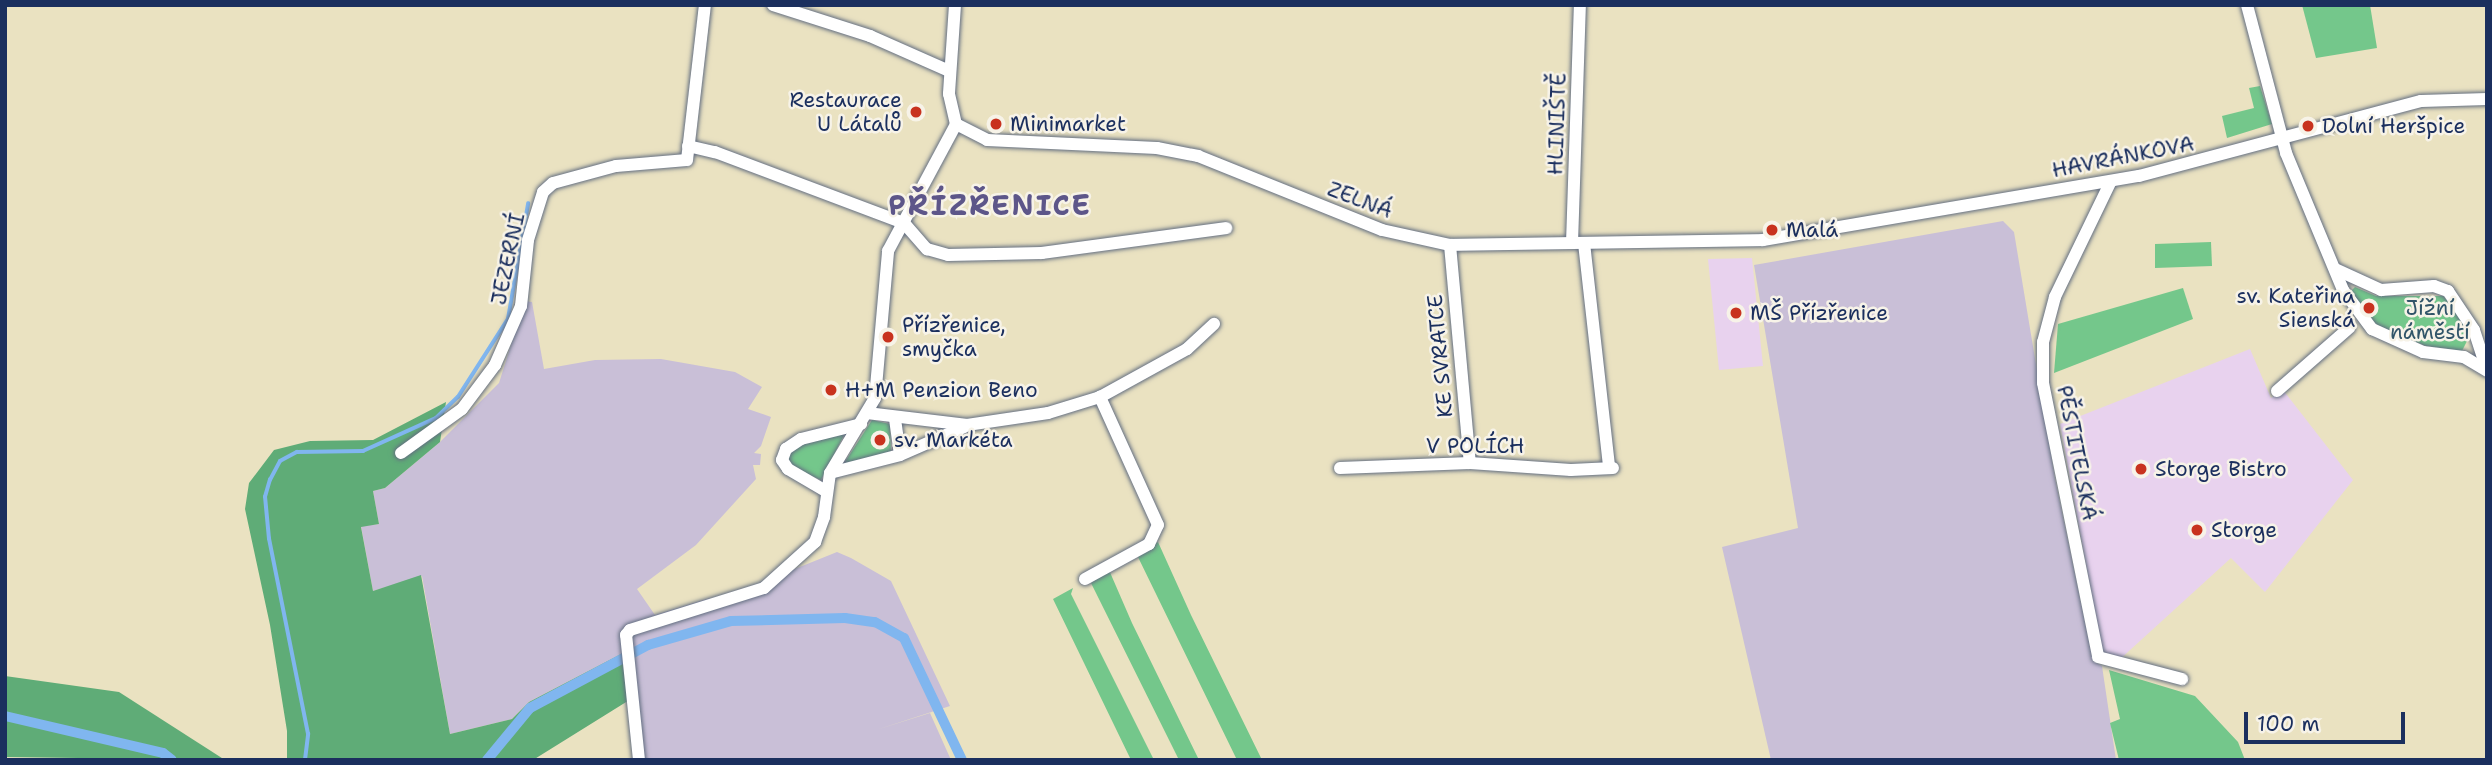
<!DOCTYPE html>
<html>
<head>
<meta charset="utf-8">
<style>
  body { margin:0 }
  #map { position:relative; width:2492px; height:765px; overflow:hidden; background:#eae2c1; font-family:"Shantell Sans",sans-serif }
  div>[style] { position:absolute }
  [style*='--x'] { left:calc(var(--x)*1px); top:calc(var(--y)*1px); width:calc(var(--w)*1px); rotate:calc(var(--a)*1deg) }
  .built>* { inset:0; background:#e8d2ee }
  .industrial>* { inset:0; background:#c9bfd7 }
  .green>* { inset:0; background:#74c78b }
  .forest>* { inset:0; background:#5fac77 }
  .stream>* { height:3.5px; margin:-1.75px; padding:0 1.75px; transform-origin:1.75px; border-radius:1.75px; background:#80b6ef }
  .canal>* { height:10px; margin:-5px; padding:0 5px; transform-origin:5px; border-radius:5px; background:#80b6ef }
  .roads { filter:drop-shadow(0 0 2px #636e81) drop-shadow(0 0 2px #636e81) }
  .minor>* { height:12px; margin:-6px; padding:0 6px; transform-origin:6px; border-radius:6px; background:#fff }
  .dots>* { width:19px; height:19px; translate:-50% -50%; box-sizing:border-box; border:4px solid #f7f3e8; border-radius:50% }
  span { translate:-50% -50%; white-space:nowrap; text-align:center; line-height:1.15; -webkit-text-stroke:5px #f7f3e8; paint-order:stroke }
  .poi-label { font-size:21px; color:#1b2f5e }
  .right { translate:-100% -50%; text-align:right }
  .left { translate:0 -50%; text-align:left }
  .street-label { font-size:21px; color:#1b2f5e }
  .park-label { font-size:21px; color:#315569 }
  .district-label { font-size:28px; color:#5d5689; font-weight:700; letter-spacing:2px }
  .frame { position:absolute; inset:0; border:7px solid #1b2f5e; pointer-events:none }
  .scale { position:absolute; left:2244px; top:712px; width:161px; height:32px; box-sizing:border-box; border:4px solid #1b2f5e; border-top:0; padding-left:9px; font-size:21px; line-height:24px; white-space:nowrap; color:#1b2f5e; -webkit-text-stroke:5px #f7f3e8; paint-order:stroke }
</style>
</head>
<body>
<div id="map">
  <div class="built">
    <div style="clip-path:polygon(1752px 258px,1763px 366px,1719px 370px,1708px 259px)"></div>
    <div style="clip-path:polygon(2250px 349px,2271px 398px,2283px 390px,2353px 480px,2265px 592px,2231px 558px,2118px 661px,2107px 657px,2102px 650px,2060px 424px)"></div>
  </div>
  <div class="industrial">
    <div style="clip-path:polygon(2003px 221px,2014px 232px,2055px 479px,2093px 661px,2102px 666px,2116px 760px,1771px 760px,1722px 547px,1798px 528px,1754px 265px)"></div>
    <div style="clip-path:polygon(525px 301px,532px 302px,544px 369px,595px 360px,661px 359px,735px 372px,762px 387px,748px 409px,771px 417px,761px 446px,754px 453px,761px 454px,760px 465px,753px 465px,756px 479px,696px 545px,637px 589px,655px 615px,710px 598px,706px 605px,837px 552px,851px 558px,891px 581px,950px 706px,876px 730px,930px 713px,951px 760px,645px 760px,621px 654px,529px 702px,512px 719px,450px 734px,422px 576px,373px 591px,361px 526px,379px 524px,373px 491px,385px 488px,440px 442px,499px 383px)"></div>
  </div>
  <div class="green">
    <div style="clip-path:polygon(2302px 5px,2370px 5px,2377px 48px,2316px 58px)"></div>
    <div style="clip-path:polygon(2260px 86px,2272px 124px,2227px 138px,2222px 116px,2254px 108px,2249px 88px)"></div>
    <div style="clip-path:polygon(2211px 242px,2212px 266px,2155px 268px,2155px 244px)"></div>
    <div style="clip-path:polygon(2355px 287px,2376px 296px,2443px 296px,2460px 314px,2470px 335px,2462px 351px,2426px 346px,2384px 330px,2370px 319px,2351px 291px)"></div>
    <div style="clip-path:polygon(2183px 288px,2193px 319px,2054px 373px,2058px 324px)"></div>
    <div style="clip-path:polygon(872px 420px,890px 424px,891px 454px,841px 468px)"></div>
    <div style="clip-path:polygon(845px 433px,821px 480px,791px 467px,787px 454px,793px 447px)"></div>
    <div style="clip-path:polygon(1158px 542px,1191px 615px,1262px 760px,1237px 760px,1137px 555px)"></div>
    <div style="clip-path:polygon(1109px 570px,1132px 623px,1199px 760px,1179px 760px,1091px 583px)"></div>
    <div style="clip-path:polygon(1073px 588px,1071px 594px,1154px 760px,1131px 760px,1053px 599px)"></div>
    <div style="clip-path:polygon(2109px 670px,2195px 696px,2238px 742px,2245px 760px,2119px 760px,2110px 723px,2120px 719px)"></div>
  </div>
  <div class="forest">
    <div style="clip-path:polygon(446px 402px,440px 442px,385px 488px,373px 491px,379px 524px,361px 527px,373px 591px,421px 575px,450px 734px,512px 719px,529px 702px,621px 654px,631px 699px,533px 760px,287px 760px,287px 731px,270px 625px,245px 509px,249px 483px,274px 450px,310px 441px,373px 440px)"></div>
    <div style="clip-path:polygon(5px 676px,119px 692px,225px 760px,5px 757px)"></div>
  </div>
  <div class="stream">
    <div style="--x:305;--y:760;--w:26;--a:-83"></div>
    <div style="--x:308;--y:734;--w:199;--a:-101.3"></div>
    <div style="--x:269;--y:539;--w:42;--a:-95.4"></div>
    <div style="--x:265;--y:497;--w:18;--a:-74"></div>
    <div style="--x:270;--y:480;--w:21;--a:-62"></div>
    <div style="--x:280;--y:461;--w:19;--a:-28"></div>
    <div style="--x:297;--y:452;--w:66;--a:-0.9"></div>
    <div style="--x:363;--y:451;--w:80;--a:-24.3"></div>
    <div style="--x:436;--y:418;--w:30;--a:-44"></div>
    <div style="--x:458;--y:397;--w:93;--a:-57.3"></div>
    <div style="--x:508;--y:319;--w:117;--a:-80.1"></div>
  </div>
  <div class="canal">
    <div style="--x:5;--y:716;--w:162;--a:13.2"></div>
    <div style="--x:163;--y:753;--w:11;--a:38"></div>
    <div style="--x:487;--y:760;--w:67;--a:-50.4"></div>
    <div style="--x:530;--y:708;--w:134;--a:-28.1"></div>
    <div style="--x:648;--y:645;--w:86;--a:-16.1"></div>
    <div style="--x:731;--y:621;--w:114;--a:-1.5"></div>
    <div style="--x:845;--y:618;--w:30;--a:8"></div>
    <div style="--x:875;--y:622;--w:33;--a:29"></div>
    <div style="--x:904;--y:638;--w:135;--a:64.6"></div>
  </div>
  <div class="roads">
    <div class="minor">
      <div style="--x:773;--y:5;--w:102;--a:17.7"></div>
      <div style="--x:870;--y:36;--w:86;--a:23.9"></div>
      <div style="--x:955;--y:5;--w:89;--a:93.9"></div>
      <div style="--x:949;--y:94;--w:31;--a:77"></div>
      <div style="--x:2247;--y:5;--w:153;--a:75.2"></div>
      <div style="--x:2286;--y:153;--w:148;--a:67.4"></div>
      <div style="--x:2343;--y:290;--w:49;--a:53.4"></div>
      <div style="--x:2372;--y:329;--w:56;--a:24.3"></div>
      <div style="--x:2423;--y:352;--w:41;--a:7"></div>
      <div style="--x:2464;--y:357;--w:27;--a:31"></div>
      <div style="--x:956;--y:124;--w:35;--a:27"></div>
      <div style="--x:987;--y:140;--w:170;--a:2.7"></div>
      <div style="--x:1157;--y:148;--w:42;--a:11"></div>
      <div style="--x:1198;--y:156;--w:198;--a:21.9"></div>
      <div style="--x:1382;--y:230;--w:70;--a:12.4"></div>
      <div style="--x:1450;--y:245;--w:313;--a:-0.9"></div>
      <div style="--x:1763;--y:240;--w:381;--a:-9.7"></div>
      <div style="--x:2139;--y:176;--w:292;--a:-14.9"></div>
      <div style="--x:2421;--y:101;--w:66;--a:-1.7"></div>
      <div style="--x:688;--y:146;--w:28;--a:13"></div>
      <div style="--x:715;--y:152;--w:202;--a:20.6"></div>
      <div style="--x:904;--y:223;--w:35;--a:49"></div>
      <div style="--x:927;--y:249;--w:22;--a:16"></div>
      <div style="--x:948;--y:255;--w:94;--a:-1.2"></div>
      <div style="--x:1042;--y:253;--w:186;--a:-7.7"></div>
      <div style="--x:2111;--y:181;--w:129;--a:115.8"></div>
      <div style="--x:2055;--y:297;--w:47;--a:104.9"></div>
      <div style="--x:2043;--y:342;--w:41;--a:90"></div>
      <div style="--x:2043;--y:383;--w:279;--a:78.6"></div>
      <div style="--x:2098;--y:657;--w:87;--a:14.7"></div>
      <div style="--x:1572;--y:243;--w:238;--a:-88.1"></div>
      <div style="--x:1584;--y:243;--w:225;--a:83.6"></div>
      <div style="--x:1450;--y:245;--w:219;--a:84.8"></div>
      <div style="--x:2335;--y:269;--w:51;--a:24.5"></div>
      <div style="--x:2381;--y:290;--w:53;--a:-4.3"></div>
      <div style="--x:2434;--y:286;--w:15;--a:20"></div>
      <div style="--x:2448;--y:291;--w:47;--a:56.3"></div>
      <div style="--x:2474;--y:330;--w:42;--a:72"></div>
      <div style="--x:2277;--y:391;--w:96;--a:-41.2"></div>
      <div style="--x:867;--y:413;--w:101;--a:6.8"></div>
      <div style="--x:967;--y:425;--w:82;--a:-8.4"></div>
      <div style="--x:1048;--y:413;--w:54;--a:-17.1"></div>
      <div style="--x:1100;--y:397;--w:99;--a:-28.9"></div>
      <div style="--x:1187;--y:349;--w:37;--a:-43"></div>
      <div style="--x:895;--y:419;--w:36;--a:82"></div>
      <div style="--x:401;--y:453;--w:75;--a:-35.8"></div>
      <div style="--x:462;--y:409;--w:55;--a:-53.1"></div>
      <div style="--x:495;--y:365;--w:64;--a:-66.2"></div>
      <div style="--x:521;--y:306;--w:66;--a:-83.9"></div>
      <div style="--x:528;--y:240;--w:50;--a:-72.6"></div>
      <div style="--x:543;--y:192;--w:13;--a:-42"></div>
      <div style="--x:553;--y:183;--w:65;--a:-15.1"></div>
      <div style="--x:616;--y:166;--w:71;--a:-4.8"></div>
      <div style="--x:687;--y:160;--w:156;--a:-83.4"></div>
      <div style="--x:1340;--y:468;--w:130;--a:-2.2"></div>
      <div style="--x:1470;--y:463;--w:101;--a:4"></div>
      <div style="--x:1571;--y:470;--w:42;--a:-2.7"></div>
      <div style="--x:830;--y:473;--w:72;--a:-14.4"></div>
      <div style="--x:900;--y:455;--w:70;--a:-23.6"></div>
      <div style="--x:824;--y:490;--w:42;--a:-149.7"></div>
      <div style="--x:788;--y:469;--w:11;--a:-124"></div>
      <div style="--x:782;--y:460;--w:12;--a:-70"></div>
      <div style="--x:786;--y:449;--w:18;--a:-34"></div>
      <div style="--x:801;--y:439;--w:62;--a:-14"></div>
      <div style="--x:1085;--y:579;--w:73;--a:-28.7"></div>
      <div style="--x:1149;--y:544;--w:21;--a:-65"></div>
      <div style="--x:1158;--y:525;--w:141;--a:-114.4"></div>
      <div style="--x:639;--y:760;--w:126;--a:-95.9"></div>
      <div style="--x:626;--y:635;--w:6;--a:-51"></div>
      <div style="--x:630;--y:630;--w:140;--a:-17.4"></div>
      <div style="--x:764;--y:588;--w:69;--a:-42"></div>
      <div style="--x:815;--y:542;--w:27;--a:-70"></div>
      <div style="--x:824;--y:517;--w:44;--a:-82.2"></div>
      <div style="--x:830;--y:473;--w:87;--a:-59"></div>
      <div style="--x:875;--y:398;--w:148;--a:-84.9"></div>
      <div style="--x:888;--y:251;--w:144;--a:-61.8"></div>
    </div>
  </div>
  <div class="dots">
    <div style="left:916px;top:112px;background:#c8321e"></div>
    <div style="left:996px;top:124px;background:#c8321e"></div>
    <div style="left:2308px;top:126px;background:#c8321e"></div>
    <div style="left:1772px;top:230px;background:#c8321e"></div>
    <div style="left:2369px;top:308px;background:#c8321e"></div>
    <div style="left:1736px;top:313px;background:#c8321e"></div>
    <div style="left:888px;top:337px;background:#c8321e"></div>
    <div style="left:831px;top:390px;background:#c8321e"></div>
    <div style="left:880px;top:440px;background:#c8321e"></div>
    <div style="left:2141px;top:469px;background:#c8321e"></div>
    <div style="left:2197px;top:530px;background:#c8321e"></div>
  </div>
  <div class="poi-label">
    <span class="right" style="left:902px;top:112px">Restaurace<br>U Látalů</span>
    <span class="left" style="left:1010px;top:124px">Minimarket</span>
    <span class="left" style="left:2322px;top:126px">Dolní Heršpice</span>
    <span class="left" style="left:1786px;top:230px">Malá</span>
    <span class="right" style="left:2355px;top:308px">sv. Kateřina<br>Sienská</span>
    <span class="left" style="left:1750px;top:313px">MŠ Přízřenice</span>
    <span class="left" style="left:902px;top:337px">Přízřenice,<br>smyčka</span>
    <span class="left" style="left:845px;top:390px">H+M Penzion Beno</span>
    <span class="left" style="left:894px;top:440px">sv. Markéta</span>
    <span class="left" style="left:2155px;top:469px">Storge Bistro</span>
    <span class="left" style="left:2211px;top:530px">Storge</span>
  </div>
  <div class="street-label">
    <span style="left:1557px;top:124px;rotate:-88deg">HLINIŠTĚ</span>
    <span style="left:2123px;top:157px;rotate:-11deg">HAVRÁNKOVA</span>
    <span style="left:1360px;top:200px;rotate:21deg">ZELNÁ</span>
    <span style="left:508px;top:259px;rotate:-78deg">JEZERNÍ</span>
    <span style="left:1440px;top:356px;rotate:-95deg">KE SVRATCE</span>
    <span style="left:1475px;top:446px">V POLÍCH</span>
    <span style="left:2077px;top:453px;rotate:79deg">PĚSTITELSKÁ</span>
  </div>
  <div class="park-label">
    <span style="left:2430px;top:320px">Jížní<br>náměstí</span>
  </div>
  <div class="district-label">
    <span style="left:990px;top:205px">PŘÍZŘENICE</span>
  </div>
  <div class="frame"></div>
  <div class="scale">100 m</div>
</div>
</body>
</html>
